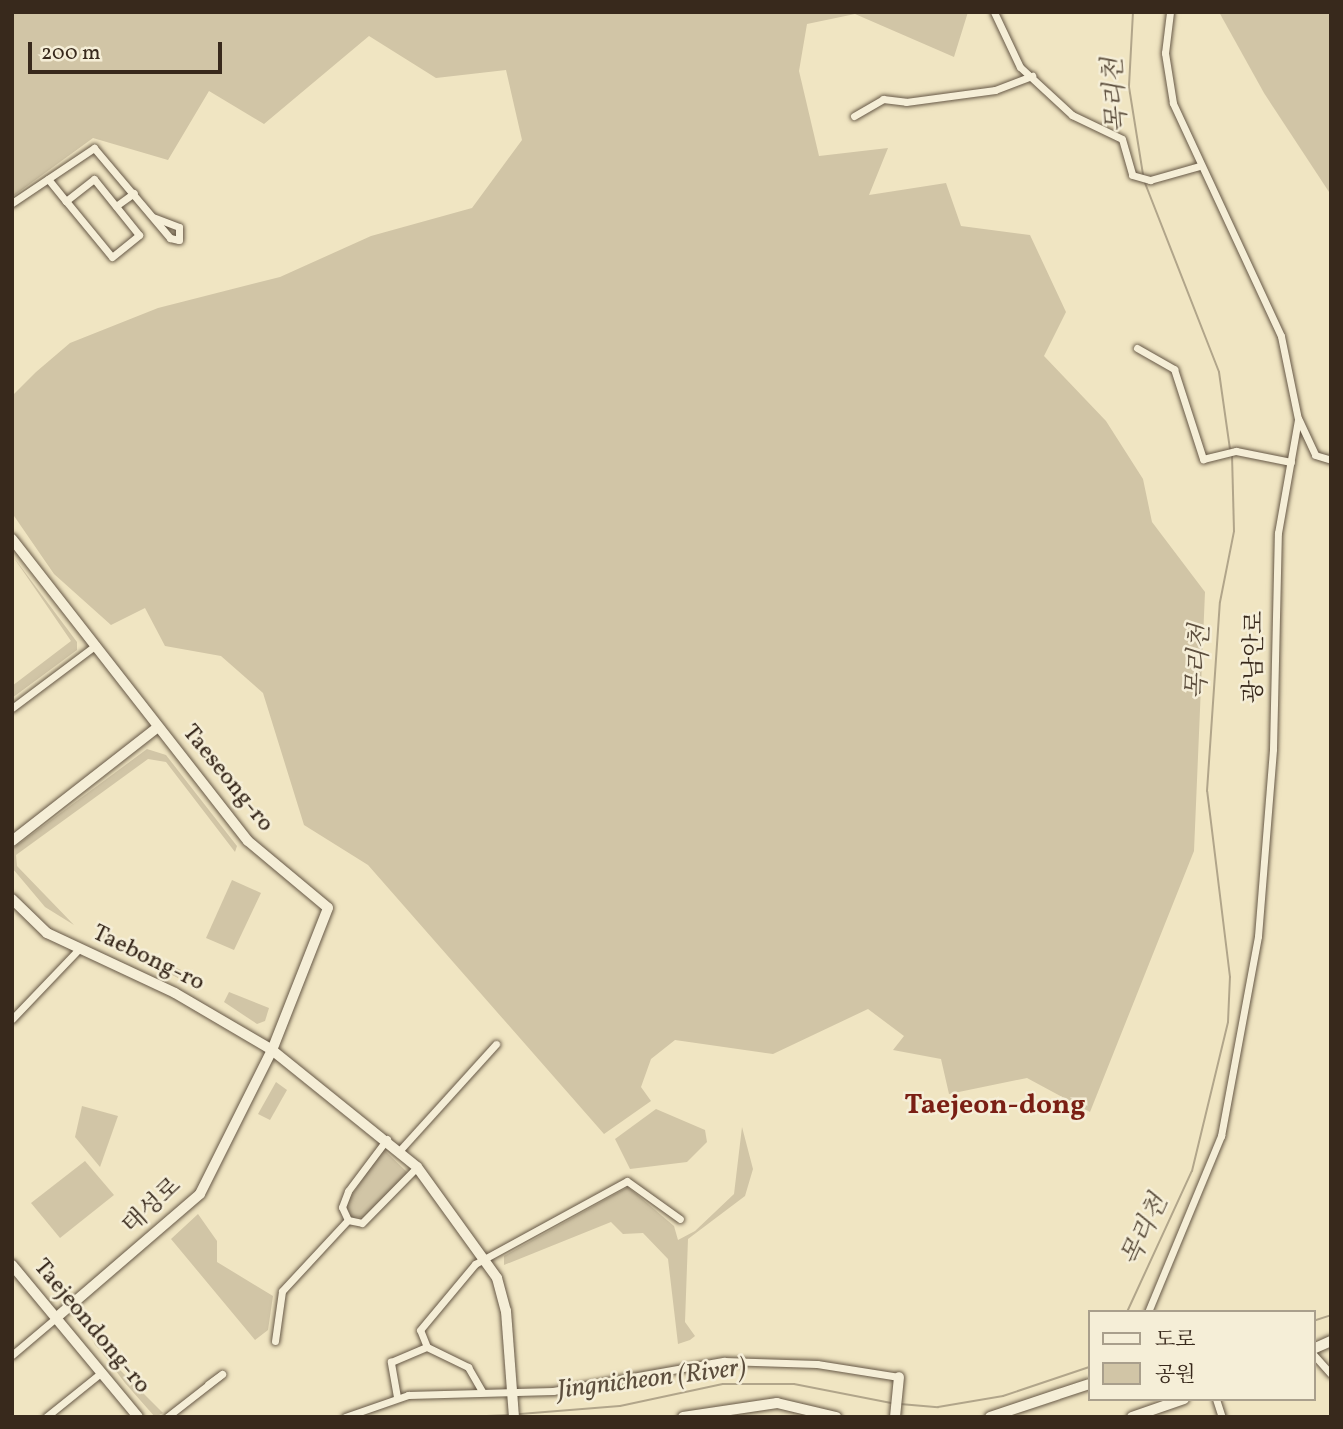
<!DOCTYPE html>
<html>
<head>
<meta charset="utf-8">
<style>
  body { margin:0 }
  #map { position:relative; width:1343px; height:1429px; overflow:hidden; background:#f0e5c2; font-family:Vollkorn,"Noto Serif KR",serif }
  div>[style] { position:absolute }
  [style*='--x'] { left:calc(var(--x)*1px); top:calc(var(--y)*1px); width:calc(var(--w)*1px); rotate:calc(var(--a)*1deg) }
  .green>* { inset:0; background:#d1c5a6 }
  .stream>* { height:2px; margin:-1px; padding:0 1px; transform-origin:1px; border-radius:1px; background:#b1a58a }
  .roads { filter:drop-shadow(0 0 2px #665846) drop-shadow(0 0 2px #665846) }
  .street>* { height:7px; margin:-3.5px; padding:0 3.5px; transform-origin:3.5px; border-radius:3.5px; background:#f5eed7 }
  .secondary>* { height:10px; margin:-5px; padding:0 5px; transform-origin:5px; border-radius:5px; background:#f5eed7 }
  span { translate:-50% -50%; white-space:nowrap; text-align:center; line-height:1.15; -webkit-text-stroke:5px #f5eed7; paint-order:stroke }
  .street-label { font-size:24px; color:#38291c }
  .water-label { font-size:26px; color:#5c4e3d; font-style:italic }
  .quarter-label { font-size:28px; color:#7a1f14; font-weight:700 }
  .frame { position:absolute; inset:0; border:14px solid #38291c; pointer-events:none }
  .legend { position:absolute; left:1088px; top:1310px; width:228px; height:91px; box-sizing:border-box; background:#f5eed7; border:2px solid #a99f8c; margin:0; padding:9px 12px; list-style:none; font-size:21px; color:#38291c }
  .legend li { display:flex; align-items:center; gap:14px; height:35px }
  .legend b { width:35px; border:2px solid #a99f8c }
  .scale { position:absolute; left:28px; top:42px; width:194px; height:32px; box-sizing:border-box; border:4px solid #38291c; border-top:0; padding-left:9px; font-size:21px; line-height:24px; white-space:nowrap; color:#38291c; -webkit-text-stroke:5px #f5eed7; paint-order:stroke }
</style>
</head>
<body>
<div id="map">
  <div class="green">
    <div style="clip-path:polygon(12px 12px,968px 12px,954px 57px,855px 14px,807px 24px,799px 71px,819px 156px,888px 148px,869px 195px,946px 183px,961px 226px,1030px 235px,1066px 312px,1044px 356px,1106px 421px,1143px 479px,1152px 522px,1205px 592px,1194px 851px,1090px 1112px,1027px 1078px,949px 1094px,941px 1059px,893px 1050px,904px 1036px,868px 1009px,773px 1054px,675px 1040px,651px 1059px,641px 1087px,651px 1101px,604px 1134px,368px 865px,304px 825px,263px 693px,221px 656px,165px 646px,145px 608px,111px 625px,54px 574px,12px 513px,12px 396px,36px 372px,70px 343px,158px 308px,280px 277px,371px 236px,472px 208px,522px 140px,506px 70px,436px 78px,369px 36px,264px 124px,209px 91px,168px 160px,93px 138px,12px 197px)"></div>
    <div style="clip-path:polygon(1219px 12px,1331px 12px,1331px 195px,1264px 93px)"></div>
    <div style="clip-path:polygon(12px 555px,77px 642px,77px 650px,12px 698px,12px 686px,71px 641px)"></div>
    <div style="clip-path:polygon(147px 749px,166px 755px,237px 846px,235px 852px,166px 762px,148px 759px,16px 855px,17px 866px,74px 925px,45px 907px,13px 869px,12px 849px)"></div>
    <div style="clip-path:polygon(232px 880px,261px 893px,234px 950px,206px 938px)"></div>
    <div style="clip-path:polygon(98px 932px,181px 970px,178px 978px,96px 936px)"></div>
    <div style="clip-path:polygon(229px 992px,269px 1008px,265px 1021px,257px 1024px,224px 1002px)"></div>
    <div style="clip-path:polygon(276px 1082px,287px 1090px,270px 1120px,258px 1114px)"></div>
    <div style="clip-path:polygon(82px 1106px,118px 1116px,100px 1167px,75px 1137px)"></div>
    <div style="clip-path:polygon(656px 1109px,705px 1130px,707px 1142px,687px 1162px,630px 1169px,615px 1139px)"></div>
    <div style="clip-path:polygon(742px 1127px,753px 1169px,745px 1196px,688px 1239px,685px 1322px,695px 1336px,690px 1340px,678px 1344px,668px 1259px,643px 1233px,623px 1234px,611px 1222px,504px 1265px,504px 1256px,628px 1187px,674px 1226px,678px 1240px,695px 1231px,734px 1194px)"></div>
    <div style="clip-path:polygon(383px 1149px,408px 1173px,366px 1217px,350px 1218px,343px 1208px)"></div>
    <div style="clip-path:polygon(85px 1161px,114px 1195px,60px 1238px,31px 1203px)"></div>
    <div style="clip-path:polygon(198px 1214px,217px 1241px,217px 1262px,273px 1296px,268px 1330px,255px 1340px,171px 1239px)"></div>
    <div style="clip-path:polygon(82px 1314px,95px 1345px,163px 1413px,155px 1417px,125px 1383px,78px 1321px)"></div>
  </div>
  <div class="stream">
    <div style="--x:1133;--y:12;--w:75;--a:93.1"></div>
    <div style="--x:1129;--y:87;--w:88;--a:80.9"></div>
    <div style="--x:1145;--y:183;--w:203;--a:68.6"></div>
    <div style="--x:1219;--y:372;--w:78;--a:81.9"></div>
    <div style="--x:1127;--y:1312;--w:155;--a:-65.3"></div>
    <div style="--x:1192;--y:1171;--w:153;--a:-76.4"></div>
    <div style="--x:1228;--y:1022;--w:45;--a:-87.5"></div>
    <div style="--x:1230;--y:977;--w:187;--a:-97"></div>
    <div style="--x:1207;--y:791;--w:189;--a:-86.1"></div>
    <div style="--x:1220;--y:602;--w:72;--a:-78.8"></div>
    <div style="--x:1234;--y:531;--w:77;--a:-91.5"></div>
    <div style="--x:1313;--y:1321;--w:19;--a:-18"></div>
    <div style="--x:900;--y:1404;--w:38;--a:5"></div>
    <div style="--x:938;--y:1407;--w:66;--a:-9.6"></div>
    <div style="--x:1003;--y:1396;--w:91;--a:-18.6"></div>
    <div style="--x:520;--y:1414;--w:100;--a:-4.6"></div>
    <div style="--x:620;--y:1406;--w:105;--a:-12.1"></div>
    <div style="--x:723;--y:1384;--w:71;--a:0"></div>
    <div style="--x:794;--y:1384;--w:99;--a:11.1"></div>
    <div style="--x:463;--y:1417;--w:48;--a:-2.4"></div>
  </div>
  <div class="roads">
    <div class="street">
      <div style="--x:994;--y:12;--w:61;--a:64.7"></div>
      <div style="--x:1020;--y:67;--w:71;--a:42.7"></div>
      <div style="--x:1072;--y:115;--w:55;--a:25.6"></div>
      <div style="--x:1122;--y:139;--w:37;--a:74"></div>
      <div style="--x:1132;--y:175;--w:19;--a:16"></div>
      <div style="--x:1150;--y:180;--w:51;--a:-15.9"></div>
      <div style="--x:854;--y:116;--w:34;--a:-30"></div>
      <div style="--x:883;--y:99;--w:23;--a:7"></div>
      <div style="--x:906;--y:102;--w:90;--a:-7.7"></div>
      <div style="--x:995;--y:90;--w:40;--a:-21"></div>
      <div style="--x:48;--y:179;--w:28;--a:51"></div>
      <div style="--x:66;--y:201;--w:72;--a:50.6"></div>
      <div style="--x:112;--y:257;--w:35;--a:-39"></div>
      <div style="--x:139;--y:235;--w:72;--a:-128.8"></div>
      <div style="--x:94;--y:179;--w:36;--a:142"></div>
      <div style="--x:12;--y:203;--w:99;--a:-33.9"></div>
      <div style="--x:94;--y:148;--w:118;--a:49.8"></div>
      <div style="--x:170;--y:238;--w:9;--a:13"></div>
      <div style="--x:179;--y:240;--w:13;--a:-90"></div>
      <div style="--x:179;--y:227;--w:26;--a:-159"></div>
      <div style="--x:116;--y:206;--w:22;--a:-36"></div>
      <div style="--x:1137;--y:348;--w:43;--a:29.6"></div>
      <div style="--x:1174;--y:369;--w:95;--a:72.1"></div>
      <div style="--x:1203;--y:459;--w:34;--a:-14"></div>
      <div style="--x:1236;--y:451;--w:56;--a:11.3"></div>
      <div style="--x:1299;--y:420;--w:38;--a:65"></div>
      <div style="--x:1315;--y:455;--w:17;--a:17"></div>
      <div style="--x:12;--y:708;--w:105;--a:-36.9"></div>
      <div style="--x:12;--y:1019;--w:97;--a:-46.3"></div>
      <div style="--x:400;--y:1150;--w:143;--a:-47.8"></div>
      <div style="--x:348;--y:1220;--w:14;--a:-115"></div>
      <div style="--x:342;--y:1207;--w:17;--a:-69"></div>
      <div style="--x:348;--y:1191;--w:65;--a:-53.1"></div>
      <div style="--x:348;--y:1220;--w:14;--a:12"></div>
      <div style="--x:362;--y:1223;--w:78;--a:-45.5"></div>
      <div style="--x:1148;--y:1312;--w:191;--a:-67.5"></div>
      <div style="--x:1221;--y:1136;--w:203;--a:-79.5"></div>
      <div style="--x:1258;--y:936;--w:188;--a:-85.4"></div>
      <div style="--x:1273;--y:749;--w:216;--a:-88.7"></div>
      <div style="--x:1278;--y:533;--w:116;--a:-80"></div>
      <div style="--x:1298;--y:419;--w:85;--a:-101.6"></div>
      <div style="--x:1281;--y:336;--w:257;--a:-114.9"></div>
      <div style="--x:1173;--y:103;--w:51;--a:-99.1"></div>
      <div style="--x:1165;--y:53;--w:41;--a:-83"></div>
      <div style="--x:275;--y:1341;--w:50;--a:-82"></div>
      <div style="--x:282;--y:1291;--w:97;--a:-47.1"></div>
      <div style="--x:427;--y:1347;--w:18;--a:-112"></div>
      <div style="--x:420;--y:1330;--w:86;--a:-50.2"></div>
      <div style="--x:475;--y:1264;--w:173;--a:-28.6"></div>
      <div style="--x:627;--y:1181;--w:65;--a:35.6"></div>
      <div style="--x:1313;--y:1354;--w:27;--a:48"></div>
      <div style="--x:12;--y:1355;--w:59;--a:-40.2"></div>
      <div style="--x:397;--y:1397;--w:36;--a:-100"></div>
      <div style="--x:391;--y:1362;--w:39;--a:-23"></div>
      <div style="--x:427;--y:1347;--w:46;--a:26"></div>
      <div style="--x:468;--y:1367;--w:28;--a:60"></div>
      <div style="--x:1216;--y:1399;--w:19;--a:72"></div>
      <div style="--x:46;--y:1417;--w:72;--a:-38.8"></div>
      <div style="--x:167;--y:1417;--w:70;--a:-38"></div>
      <div style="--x:222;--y:1374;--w:17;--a:144"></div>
      <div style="--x:345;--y:1417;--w:67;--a:-19.2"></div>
      <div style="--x:408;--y:1395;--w:145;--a:-1.6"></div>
      <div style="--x:553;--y:1391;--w:174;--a:-10"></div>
      <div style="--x:724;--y:1361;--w:93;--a:1.8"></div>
      <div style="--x:817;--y:1364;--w:83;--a:9"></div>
    </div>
    <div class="secondary">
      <div style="--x:12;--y:539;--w:383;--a:52"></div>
      <div style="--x:248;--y:841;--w:104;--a:39.9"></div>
      <div style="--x:328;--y:908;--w:153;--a:111.5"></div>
      <div style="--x:272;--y:1050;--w:161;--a:116.6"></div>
      <div style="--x:200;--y:1194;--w:189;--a:139.3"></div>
      <div style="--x:12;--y:841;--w:185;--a:-38"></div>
      <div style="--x:12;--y:899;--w:49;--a:44.2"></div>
      <div style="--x:47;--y:933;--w:141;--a:25.1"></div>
      <div style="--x:175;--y:993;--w:113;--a:30.4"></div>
      <div style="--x:272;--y:1050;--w:186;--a:38.9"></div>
      <div style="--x:417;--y:1167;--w:137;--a:54.2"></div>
      <div style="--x:497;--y:1278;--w:34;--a:75"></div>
      <div style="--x:506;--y:1311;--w:106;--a:85.7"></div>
      <div style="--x:12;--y:1265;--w:197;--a:50.3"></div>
      <div style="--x:1313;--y:1349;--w:20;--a:-24"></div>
      <div style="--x:683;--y:1417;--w:95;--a:-8.5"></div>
      <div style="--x:777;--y:1403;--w:61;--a:13.3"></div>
      <div style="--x:895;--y:1417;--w:40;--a:-84.3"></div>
      <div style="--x:990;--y:1417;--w:104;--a:-18.4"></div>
      <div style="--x:1132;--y:1417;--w:55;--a:-19.1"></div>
    </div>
  </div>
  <div class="street-label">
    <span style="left:1256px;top:657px;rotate:-89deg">광남안로</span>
    <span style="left:227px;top:779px;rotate:51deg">Taeseong-ro</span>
    <span style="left:148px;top:959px;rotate:26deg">Taebong-ro</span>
    <span style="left:153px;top:1207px;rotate:-43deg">태성로</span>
    <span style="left:91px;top:1327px;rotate:50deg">Taejeondong-ro</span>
  </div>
  <div class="water-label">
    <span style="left:1117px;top:95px;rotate:-94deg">목리천</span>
    <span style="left:1200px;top:662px;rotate:-87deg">목리천</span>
    <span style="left:1146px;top:1231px;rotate:-65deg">목리천</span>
    <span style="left:652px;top:1380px;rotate:-7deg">Jingnicheon (River)</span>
  </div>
  <div class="quarter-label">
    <span style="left:995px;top:1106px">Taejeon-dong</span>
  </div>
  <div class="frame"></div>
  <ul class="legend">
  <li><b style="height:9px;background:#f5eed7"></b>도로</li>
  <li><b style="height:19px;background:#d1c5a6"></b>공원</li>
  </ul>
  <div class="scale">200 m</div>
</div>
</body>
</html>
